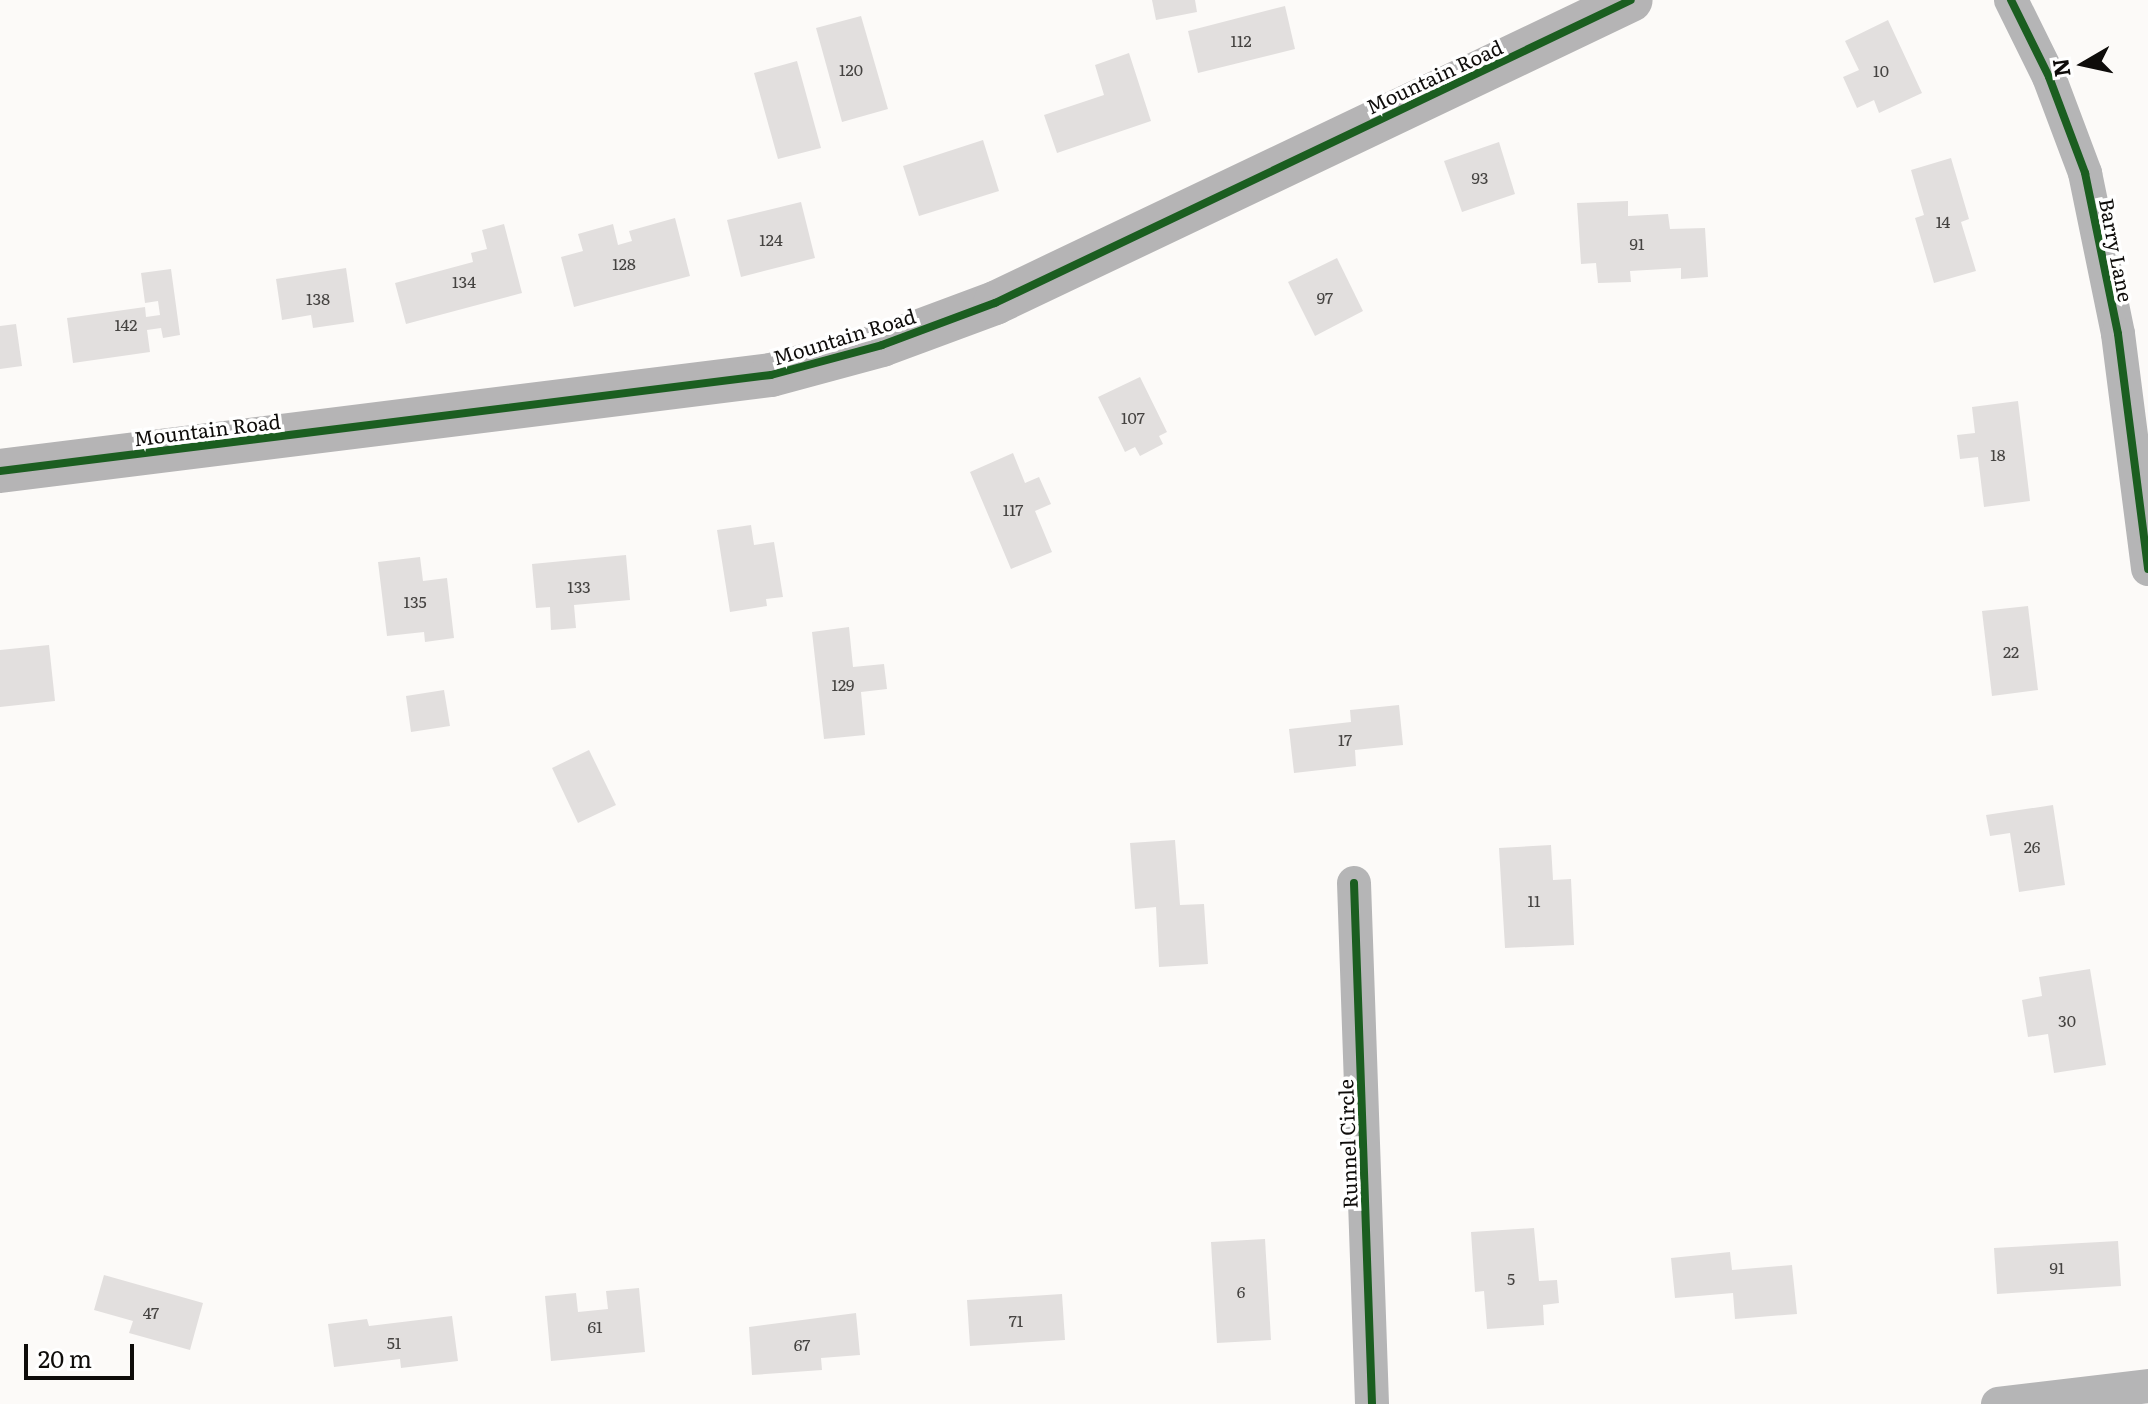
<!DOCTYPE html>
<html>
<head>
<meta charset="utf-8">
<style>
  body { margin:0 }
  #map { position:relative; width:2148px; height:1404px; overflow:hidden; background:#fcfaf8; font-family:Literata,serif }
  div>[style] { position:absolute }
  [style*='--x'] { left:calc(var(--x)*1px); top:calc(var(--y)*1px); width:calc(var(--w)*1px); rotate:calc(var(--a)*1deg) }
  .building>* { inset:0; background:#e2dfde }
  .street>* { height:34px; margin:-17px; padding:0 17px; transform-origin:17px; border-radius:17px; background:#b5b5b6 }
  .secondary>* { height:44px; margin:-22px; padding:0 22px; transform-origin:22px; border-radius:22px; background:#b5b4b5 }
  .cycleway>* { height:8px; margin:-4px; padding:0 4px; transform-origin:4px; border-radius:4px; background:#1b5e20 }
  span { translate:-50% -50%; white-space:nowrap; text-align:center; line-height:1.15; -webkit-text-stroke:7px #fff; paint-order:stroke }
  .number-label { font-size:16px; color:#454341 }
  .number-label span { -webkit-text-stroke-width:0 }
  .street-label { font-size:20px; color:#0e0c0a }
  .north { position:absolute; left:2044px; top:24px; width:80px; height:80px; -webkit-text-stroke:6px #fff; paint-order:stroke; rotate:261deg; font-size:22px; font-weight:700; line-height:32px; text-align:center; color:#0e0c0a }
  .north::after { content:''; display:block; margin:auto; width:28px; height:36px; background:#0e0c0a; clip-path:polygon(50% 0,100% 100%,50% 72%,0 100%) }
  .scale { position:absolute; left:24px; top:1344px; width:110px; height:36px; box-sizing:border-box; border:4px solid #0e0c0a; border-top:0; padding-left:10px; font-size:24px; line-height:28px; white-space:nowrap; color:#0e0c0a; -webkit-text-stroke:6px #fff; paint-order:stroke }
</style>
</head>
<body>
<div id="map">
  <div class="building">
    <div style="clip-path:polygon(1152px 0,1195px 0,1197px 12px,1156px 20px)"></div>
    <div style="clip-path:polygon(1285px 6px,1295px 49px,1198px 73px,1188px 31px)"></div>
    <div style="clip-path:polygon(861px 16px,888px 109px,842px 122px,816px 28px)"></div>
    <div style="clip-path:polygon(1888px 20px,1922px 93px,1879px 113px,1874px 100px,1857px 108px,1843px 77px,1859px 70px,1845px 41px)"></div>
    <div style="clip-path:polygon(1129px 53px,1151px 121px,1057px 153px,1044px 115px,1104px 95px,1095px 65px)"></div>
    <div style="clip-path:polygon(797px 61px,821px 148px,778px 159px,754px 73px)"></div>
    <div style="clip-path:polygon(983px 140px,999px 191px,919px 216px,903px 166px)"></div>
    <div style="clip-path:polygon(1499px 142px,1515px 194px,1462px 212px,1444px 161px)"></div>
    <div style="clip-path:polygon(1951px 158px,1969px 219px,1961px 222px,1976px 271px,1934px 283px,1915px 218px,1924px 215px,1911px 170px)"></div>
    <div style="clip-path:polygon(1628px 201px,1628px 216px,1668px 214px,1670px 229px,1705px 228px,1708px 277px,1681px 279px,1681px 268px,1630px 271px,1631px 282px,1598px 283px,1596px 263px,1581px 264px,1577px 203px)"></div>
    <div style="clip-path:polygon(801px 202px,815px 258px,741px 277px,727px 220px)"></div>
    <div style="clip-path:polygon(675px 218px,690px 276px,574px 307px,561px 257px,583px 251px,578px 234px,613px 224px,618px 245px,632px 241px,629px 231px)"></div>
    <div style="clip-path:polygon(504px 224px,522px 293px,406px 324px,395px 283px,473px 262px,471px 253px,487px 249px,482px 230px)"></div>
    <div style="clip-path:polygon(1337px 258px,1363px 311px,1315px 336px,1288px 282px)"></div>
    <div style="clip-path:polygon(346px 268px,354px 322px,313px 328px,311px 315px,282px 320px,276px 279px)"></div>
    <div style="clip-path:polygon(171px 269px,180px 335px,163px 338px,161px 328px,147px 330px,150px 352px,73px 363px,67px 318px,145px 307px,146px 317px,160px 315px,158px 301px,145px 303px,141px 273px)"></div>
    <div style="clip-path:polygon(16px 324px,22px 366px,0 369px,0 326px)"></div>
    <div style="clip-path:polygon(1140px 377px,1167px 432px,1159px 436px,1163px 444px,1140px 456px,1135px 447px,1125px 452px,1098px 397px)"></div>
    <div style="clip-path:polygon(2018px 401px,2030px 501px,1984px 507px,1978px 457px,1960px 459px,1957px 435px,1975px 433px,1972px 407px)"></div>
    <div style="clip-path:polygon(1013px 453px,1025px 483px,1039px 477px,1051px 504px,1035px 511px,1052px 552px,1011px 569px,970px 472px)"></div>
    <div style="clip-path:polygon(751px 525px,754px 545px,774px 542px,783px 597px,766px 599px,767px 606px,730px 612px,717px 530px)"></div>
    <div style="clip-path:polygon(626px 555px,630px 600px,574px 605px,576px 628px,551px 630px,550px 607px,536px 608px,532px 564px)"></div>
    <div style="clip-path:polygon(420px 557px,423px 581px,447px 578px,454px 638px,425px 642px,424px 632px,387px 636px,378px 562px)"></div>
    <div style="clip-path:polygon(2028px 606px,2038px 690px,1992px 696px,1982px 611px)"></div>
    <div style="clip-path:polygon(849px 627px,853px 667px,884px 664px,887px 689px,861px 692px,865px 735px,824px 739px,812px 632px)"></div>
    <div style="clip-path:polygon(49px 645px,55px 701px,0 707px,0 650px)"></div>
    <div style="clip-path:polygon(444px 690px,450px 726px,411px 732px,406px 696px)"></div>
    <div style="clip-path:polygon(1399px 705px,1403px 745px,1355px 750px,1356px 766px,1294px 773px,1289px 729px,1351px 722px,1350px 710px)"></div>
    <div style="clip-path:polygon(589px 750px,616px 805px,578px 823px,552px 768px)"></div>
    <div style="clip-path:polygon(2053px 805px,2065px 885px,2019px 892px,2010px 833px,1990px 836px,1986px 815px)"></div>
    <div style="clip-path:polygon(1175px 840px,1180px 905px,1204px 904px,1208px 964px,1159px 967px,1156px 907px,1135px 909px,1130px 843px)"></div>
    <div style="clip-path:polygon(1551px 845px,1553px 880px,1571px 879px,1574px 945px,1505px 948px,1499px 848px)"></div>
    <div style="clip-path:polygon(2090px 969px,2106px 1065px,2054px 1073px,2048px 1034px,2028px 1037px,2022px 1000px,2042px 996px,2039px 977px)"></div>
    <div style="clip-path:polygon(1534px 1228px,1539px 1281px,1557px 1280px,1559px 1303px,1543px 1305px,1544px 1325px,1487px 1329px,1484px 1291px,1475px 1292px,1471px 1232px)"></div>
    <div style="clip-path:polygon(1265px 1239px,1271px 1340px,1217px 1343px,1211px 1242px)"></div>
    <div style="clip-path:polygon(2118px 1241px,2121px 1286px,1997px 1294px,1994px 1248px)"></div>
    <div style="clip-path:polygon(1730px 1252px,1732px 1270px,1792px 1265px,1797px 1314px,1735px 1319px,1733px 1293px,1675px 1298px,1671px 1258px)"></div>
    <div style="clip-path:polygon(104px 1275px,203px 1303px,190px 1350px,129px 1333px,133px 1321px,94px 1310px)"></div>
    <div style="clip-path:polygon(639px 1288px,645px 1352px,551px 1361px,545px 1296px,576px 1293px,578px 1312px,608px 1309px,606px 1291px)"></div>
    <div style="clip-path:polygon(1062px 1294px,1065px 1340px,970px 1346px,967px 1300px)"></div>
    <div style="clip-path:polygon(856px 1313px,860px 1355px,821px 1358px,822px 1370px,752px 1375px,749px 1327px)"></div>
    <div style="clip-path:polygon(452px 1316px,458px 1361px,401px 1368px,400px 1359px,334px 1367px,328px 1324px,367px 1319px,369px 1326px)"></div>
  </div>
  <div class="street">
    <div style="--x:2011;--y:0;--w:86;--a:63.7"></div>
    <div style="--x:2049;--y:77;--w:103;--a:69.4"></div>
    <div style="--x:2085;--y:173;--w:164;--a:78.4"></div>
    <div style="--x:2118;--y:334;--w:237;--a:82.7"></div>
    <div style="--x:1354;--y:883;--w:521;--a:88.02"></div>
    <div style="--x:1998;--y:1404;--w:151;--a:-6.8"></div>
  </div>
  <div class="secondary">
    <div style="--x:0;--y:471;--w:777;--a:-7.1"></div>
    <div style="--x:771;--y:375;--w:115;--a:-15.1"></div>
    <div style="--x:882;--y:345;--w:121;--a:-20.4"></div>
    <div style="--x:995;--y:303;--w:704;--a:-25.47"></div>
  </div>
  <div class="cycleway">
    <div style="--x:2011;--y:0;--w:86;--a:63.7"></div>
    <div style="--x:2049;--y:77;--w:103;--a:69.4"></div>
    <div style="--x:2085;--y:173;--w:164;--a:78.4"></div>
    <div style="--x:2118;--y:334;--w:237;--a:82.7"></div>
    <div style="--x:0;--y:471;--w:777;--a:-7.1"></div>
    <div style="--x:771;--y:375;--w:115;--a:-15.1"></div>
    <div style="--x:882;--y:345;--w:121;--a:-20.4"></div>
    <div style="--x:995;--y:303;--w:704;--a:-25.47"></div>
    <div style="--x:1354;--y:883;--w:521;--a:88.02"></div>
  </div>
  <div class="number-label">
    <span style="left:1241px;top:40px">112</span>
    <span style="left:851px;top:69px">120</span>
    <span style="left:1881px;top:70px">10</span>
    <span style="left:1480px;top:177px">93</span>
    <span style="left:1943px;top:221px">14</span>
    <span style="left:771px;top:239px">124</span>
    <span style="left:1637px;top:243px">91</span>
    <span style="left:624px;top:263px">128</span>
    <span style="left:464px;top:281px">134</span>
    <span style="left:1325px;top:297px">97</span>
    <span style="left:318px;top:298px">138</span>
    <span style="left:126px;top:324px">142</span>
    <span style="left:1133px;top:417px">107</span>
    <span style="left:1998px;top:454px">18</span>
    <span style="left:1013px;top:509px">117</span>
    <span style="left:579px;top:586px">133</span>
    <span style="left:415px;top:601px">135</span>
    <span style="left:2011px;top:651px">22</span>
    <span style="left:843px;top:684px">129</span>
    <span style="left:1345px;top:739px">17</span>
    <span style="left:2032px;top:846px">26</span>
    <span style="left:1534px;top:900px">11</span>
    <span style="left:2067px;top:1020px">30</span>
    <span style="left:2057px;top:1267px">91</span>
    <span style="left:1511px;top:1278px">5</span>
    <span style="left:1241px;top:1291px">6</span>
    <span style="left:151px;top:1312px">47</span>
    <span style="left:1016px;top:1320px">71</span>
    <span style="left:595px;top:1326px">61</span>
    <span style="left:394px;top:1342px">51</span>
    <span style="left:802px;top:1344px">67</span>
  </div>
  <div class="street-label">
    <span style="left:1434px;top:76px;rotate:-25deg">Mountain Road</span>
    <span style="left:2117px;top:250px;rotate:79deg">Barry Lane</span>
    <span style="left:844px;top:336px;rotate:-17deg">Mountain Road</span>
    <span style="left:207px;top:429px;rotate:-7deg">Mountain Road</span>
    <span style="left:1347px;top:1144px;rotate:-92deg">Runnel Circle</span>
  </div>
  <div class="north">N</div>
  <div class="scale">20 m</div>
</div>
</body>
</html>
